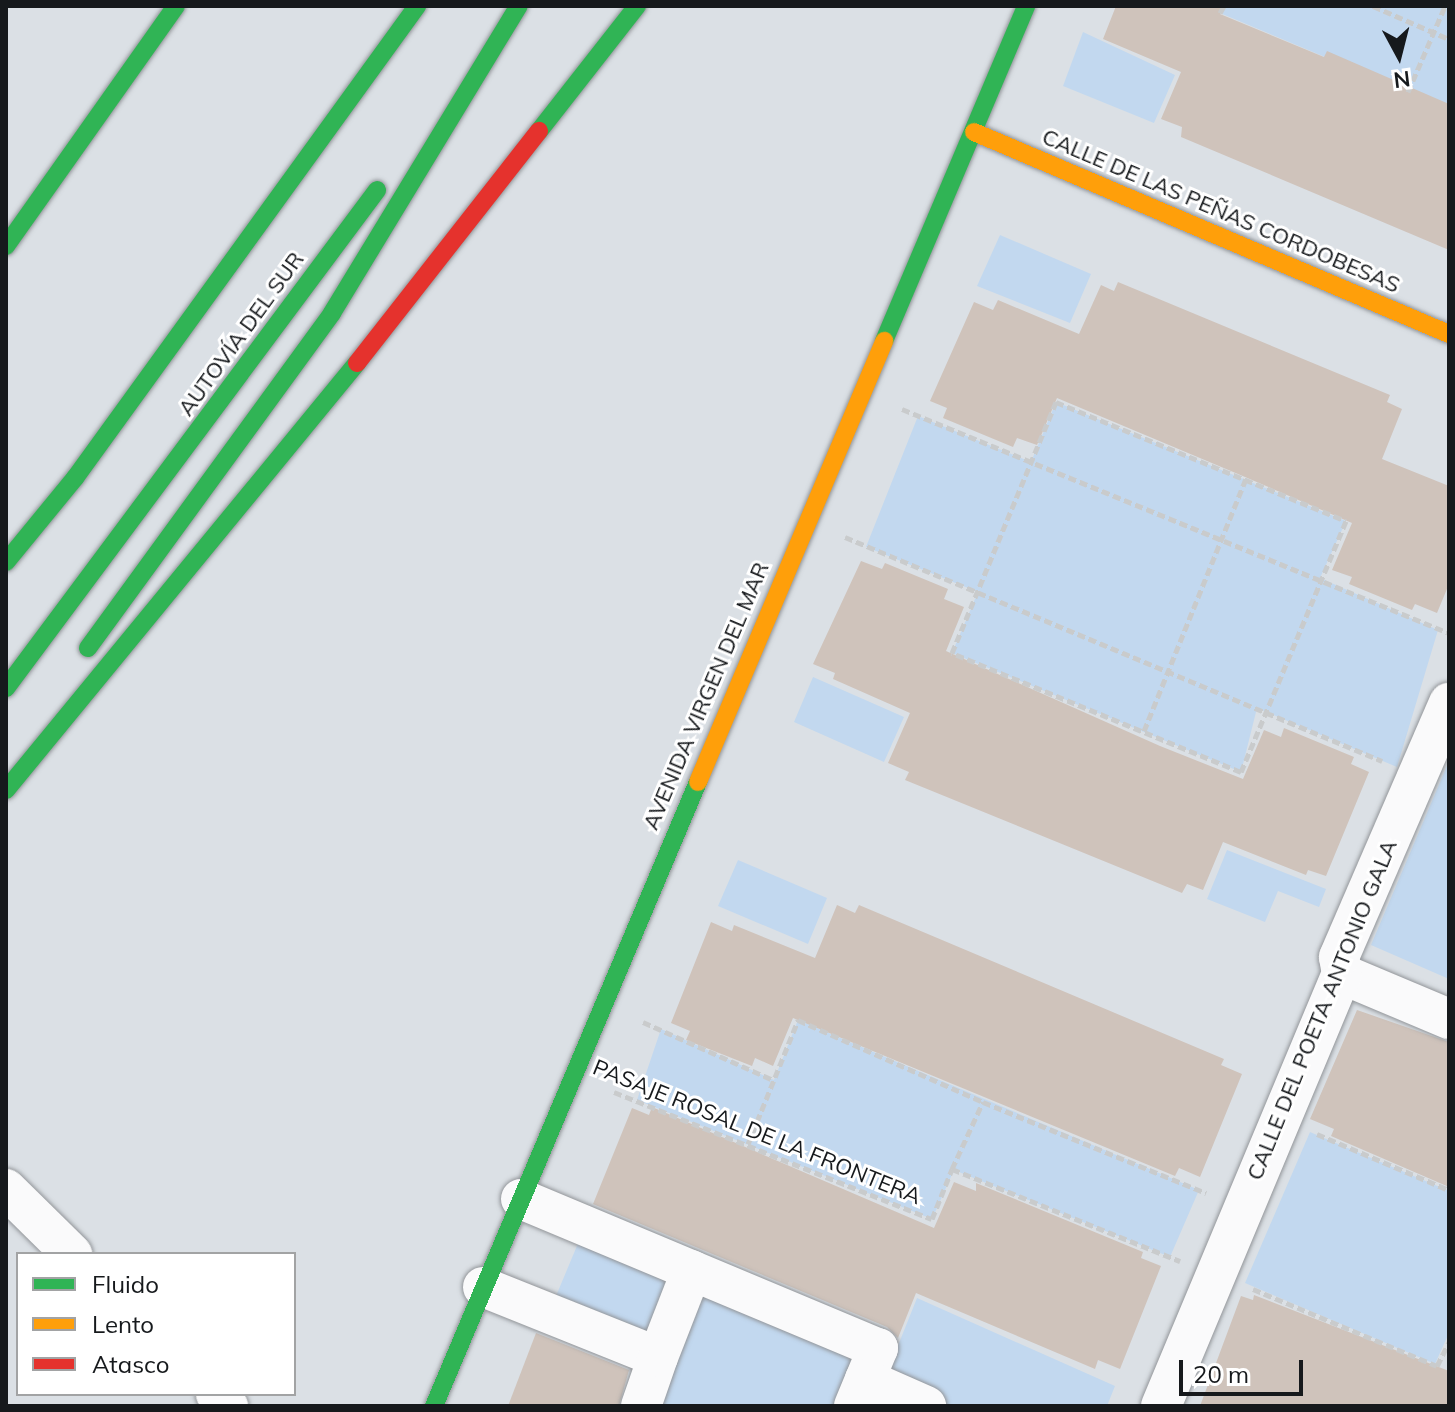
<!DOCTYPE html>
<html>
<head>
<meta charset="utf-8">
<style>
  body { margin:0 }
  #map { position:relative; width:1455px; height:1412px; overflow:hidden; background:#dbe0e5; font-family:Mulish,sans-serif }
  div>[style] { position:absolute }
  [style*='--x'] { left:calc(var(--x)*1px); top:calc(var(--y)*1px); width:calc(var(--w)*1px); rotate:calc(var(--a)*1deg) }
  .green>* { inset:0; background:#c2d8ef }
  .building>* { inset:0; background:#cfc3bb }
  .path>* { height:5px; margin-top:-2.5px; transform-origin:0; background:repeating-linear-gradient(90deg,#c9cbcc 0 8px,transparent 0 12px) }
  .roads { filter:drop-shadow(0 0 2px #929599) drop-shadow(0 0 2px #929599) }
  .street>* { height:40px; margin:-20px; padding:0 20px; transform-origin:20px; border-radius:20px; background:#fafafb }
  .fast>* { height:18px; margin:-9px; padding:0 9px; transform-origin:9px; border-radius:9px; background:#30b455 }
  .slow>* { height:18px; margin:-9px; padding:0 9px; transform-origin:9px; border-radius:9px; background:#ff9f0a }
  .jam>* { height:18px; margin:-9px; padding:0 9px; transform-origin:9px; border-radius:9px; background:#e5322d }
  span { translate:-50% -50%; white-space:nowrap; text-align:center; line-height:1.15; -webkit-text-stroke:6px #fff; paint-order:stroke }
  .street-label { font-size:22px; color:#16191c }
  .frame { position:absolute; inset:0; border:8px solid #16191c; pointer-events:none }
  .legend { position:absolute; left:16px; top:1252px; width:280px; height:144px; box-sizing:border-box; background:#fff; border:2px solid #a2a3a4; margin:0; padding:10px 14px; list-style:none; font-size:24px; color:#16191c }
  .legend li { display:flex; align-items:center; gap:16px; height:40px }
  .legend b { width:40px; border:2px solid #a2a3a4 }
  .north { position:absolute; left:1359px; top:16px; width:80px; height:80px; -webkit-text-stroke:6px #fff; paint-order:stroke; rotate:173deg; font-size:22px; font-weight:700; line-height:32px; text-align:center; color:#16191c }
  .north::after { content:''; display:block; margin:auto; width:28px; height:36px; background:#16191c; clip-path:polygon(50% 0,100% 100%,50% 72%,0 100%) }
  .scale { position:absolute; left:1179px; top:1360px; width:124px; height:36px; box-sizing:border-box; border:4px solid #16191c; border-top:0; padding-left:10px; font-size:24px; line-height:28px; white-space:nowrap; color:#16191c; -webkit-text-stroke:6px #fff; paint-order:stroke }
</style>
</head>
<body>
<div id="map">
  <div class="green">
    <div style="clip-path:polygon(1223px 6px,1449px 6px,1449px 109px,1220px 13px)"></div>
    <div style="clip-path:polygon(1083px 32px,1175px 75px,1154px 123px,1063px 86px)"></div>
    <div style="clip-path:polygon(1000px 235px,1091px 274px,1070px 323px,977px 286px)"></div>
    <div style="clip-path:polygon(1056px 402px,1346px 521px,1320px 578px,1438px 630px,1397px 767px,1257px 708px,1241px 772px,952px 653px,978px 592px,866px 547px,918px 416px,1031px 462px)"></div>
    <div style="clip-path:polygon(813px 677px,904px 717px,884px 762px,794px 722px)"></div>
    <div style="clip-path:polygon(1449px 761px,1449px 979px,1371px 945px)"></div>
    <div style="clip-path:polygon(1227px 850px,1326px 889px,1319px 907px,1278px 891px,1265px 922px,1207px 899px)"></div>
    <div style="clip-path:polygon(738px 860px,827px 898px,808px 944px,718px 906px)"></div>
    <div style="clip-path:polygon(798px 1020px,1199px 1190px,1170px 1257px,954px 1170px,932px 1219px,637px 1100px,661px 1029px,774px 1080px)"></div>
    <div style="clip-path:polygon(1310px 1132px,1449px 1191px,1449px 1333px,1435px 1364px,1245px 1283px)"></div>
    <div style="clip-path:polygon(584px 1229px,687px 1271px,654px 1350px,551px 1308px)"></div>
    <div style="clip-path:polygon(699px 1280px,872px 1349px,849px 1406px,648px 1406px)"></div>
    <div style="clip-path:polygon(917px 1298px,1115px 1386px,1107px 1406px,942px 1406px,883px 1383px)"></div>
  </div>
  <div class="building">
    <div style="clip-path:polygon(1116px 6px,1223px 6px,1220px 14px,1324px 57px,1327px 51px,1449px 104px,1449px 250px,1181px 137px,1182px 127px,1161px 119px,1181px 72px,1103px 39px)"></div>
    <div style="clip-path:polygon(1118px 282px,1390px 395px,1387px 402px,1402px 409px,1382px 459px,1449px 486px,1449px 584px,1437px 613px,1415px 604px,1412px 610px,1349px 584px,1352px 577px,1332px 570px,1352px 523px,1238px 474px,1057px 398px,1037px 445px,1017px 438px,1013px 447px,943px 418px,947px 408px,930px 401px,974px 302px,993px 310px,998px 300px,1079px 334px,1101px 285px,1114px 291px)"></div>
    <div style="clip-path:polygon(861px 561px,882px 569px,885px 563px,948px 589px,944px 599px,964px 607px,946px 651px,1160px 746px,1243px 779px,1264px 730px,1281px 737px,1284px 728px,1354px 757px,1351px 764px,1369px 772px,1326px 876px,1308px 870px,1306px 875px,1223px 842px,1203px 890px,1187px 884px,1182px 893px,905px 780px,909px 772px,888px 763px,910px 713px,833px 679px,835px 673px,813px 664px)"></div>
    <div style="clip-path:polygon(837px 905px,855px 913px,859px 905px,1224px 1059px,1221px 1065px,1242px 1074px,1200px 1177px,1179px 1168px,1175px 1176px,793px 1018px,773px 1066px,755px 1058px,752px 1066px,686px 1040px,690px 1031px,671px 1023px,711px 922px,732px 931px,734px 925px,815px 958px)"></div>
    <div style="clip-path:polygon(1357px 1010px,1449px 1042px,1449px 1187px,1331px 1136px,1334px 1129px,1310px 1119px)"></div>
    <div style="clip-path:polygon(652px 1107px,934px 1228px,954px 1182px,976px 1191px,976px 1183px,1143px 1252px,1141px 1258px,1161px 1266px,1120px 1369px,1098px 1360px,1095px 1369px,916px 1293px,898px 1338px,887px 1327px,593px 1204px,632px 1108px,649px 1115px)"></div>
    <div style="clip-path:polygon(1254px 1295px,1449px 1371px,1449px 1406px,1200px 1406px,1241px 1296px,1253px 1300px)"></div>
    <div style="clip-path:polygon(536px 1333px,629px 1370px,619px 1406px,508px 1406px)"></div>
  </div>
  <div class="path">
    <div style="--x:1373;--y:6;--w:83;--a:23.5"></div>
    <div style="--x:1220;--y:13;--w:8;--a:-60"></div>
    <div style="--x:1408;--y:92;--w:94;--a:-66.7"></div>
    <div style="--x:1056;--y:402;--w:313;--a:22.3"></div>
    <div style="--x:1346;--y:521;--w:272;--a:112.7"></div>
    <div style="--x:1241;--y:772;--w:313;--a:-157.6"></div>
    <div style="--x:952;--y:653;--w:272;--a:-67.5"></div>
    <div style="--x:902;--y:409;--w:591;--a:22.27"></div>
    <div style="--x:845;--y:537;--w:582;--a:22.64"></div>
    <div style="--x:1144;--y:731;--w:272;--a:-68"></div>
    <div style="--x:643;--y:1022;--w:142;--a:24"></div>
    <div style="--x:614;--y:1092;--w:342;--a:21.8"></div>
    <div style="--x:932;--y:1219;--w:54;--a:-68.2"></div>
    <div style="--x:952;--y:1169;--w:246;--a:22"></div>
    <div style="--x:1317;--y:1134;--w:143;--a:23"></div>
    <div style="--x:748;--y:1144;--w:134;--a:-68"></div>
    <div style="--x:798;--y:1020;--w:202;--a:23.9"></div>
    <div style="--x:952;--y:1169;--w:74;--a:-65.2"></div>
    <div style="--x:983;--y:1102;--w:241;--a:22.2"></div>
    <div style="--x:1253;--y:1289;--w:199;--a:22.7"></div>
    <div style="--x:1437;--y:1366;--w:27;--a:-63"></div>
  </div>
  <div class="roads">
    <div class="street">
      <div style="--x:1342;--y:974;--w:116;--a:22.8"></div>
      <div style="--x:6;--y:1189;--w:93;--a:44.6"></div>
      <div style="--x:521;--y:1199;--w:387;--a:22.7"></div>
      <div style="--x:878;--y:1348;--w:63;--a:112.5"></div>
      <div style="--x:483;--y:1287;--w:188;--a:21.8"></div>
      <div style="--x:658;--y:1357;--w:52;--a:109.1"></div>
      <div style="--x:658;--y:1357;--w:93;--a:-68.7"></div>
      <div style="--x:865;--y:1379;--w:67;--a:23.9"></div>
      <div style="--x:216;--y:1394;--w:17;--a:45"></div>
      <div style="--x:1161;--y:1406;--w:468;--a:-67.3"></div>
      <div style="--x:1342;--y:974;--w:17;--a:-100"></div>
      <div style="--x:1339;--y:957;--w:277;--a:-66.6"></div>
    </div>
    <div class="fast">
      <div style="--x:539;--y:131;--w:159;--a:-51.9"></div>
      <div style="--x:6;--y:246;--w:294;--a:-54.7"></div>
      <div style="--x:884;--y:341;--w:364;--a:-67"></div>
      <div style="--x:6;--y:562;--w:109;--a:-50.6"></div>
      <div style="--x:75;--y:478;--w:583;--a:-54.07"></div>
      <div style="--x:88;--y:648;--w:414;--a:-53.9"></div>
      <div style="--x:332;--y:313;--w:359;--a:-58.7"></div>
      <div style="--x:6;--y:688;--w:621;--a:-53.31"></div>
      <div style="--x:6;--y:790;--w:553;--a:-50.58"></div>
      <div style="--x:434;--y:1406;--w:678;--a:-67.07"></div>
    </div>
    <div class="slow">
      <div style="--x:974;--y:132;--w:516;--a:23.04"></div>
      <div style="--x:698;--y:782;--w:479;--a:-67.1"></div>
    </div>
    <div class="jam">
      <div style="--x:357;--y:363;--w:295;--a:-51.9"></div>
    </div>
  </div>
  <div class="street-label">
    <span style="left:1221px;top:211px;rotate:23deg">CALLE DE LAS PEÑAS CORDOBESAS</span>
    <span style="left:241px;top:334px;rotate:-54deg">AUTOVÍA DEL SUR</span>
    <span style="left:706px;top:696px;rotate:-67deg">AVENIDA VIRGEN DEL MAR</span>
    <span style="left:1322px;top:1010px;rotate:-68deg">CALLE DEL POETA ANTONIO GALA</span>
    <span style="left:757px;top:1132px;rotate:22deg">PASAJE ROSAL DE LA FRONTERA</span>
  </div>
  <div class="frame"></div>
  <ul class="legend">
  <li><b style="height:10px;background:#30b455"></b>Fluido</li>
  <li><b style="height:10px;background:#ff9f0a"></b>Lento</li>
  <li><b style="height:10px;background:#e5322d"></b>Atasco</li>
  </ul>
  <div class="north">N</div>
  <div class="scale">20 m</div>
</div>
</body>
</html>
